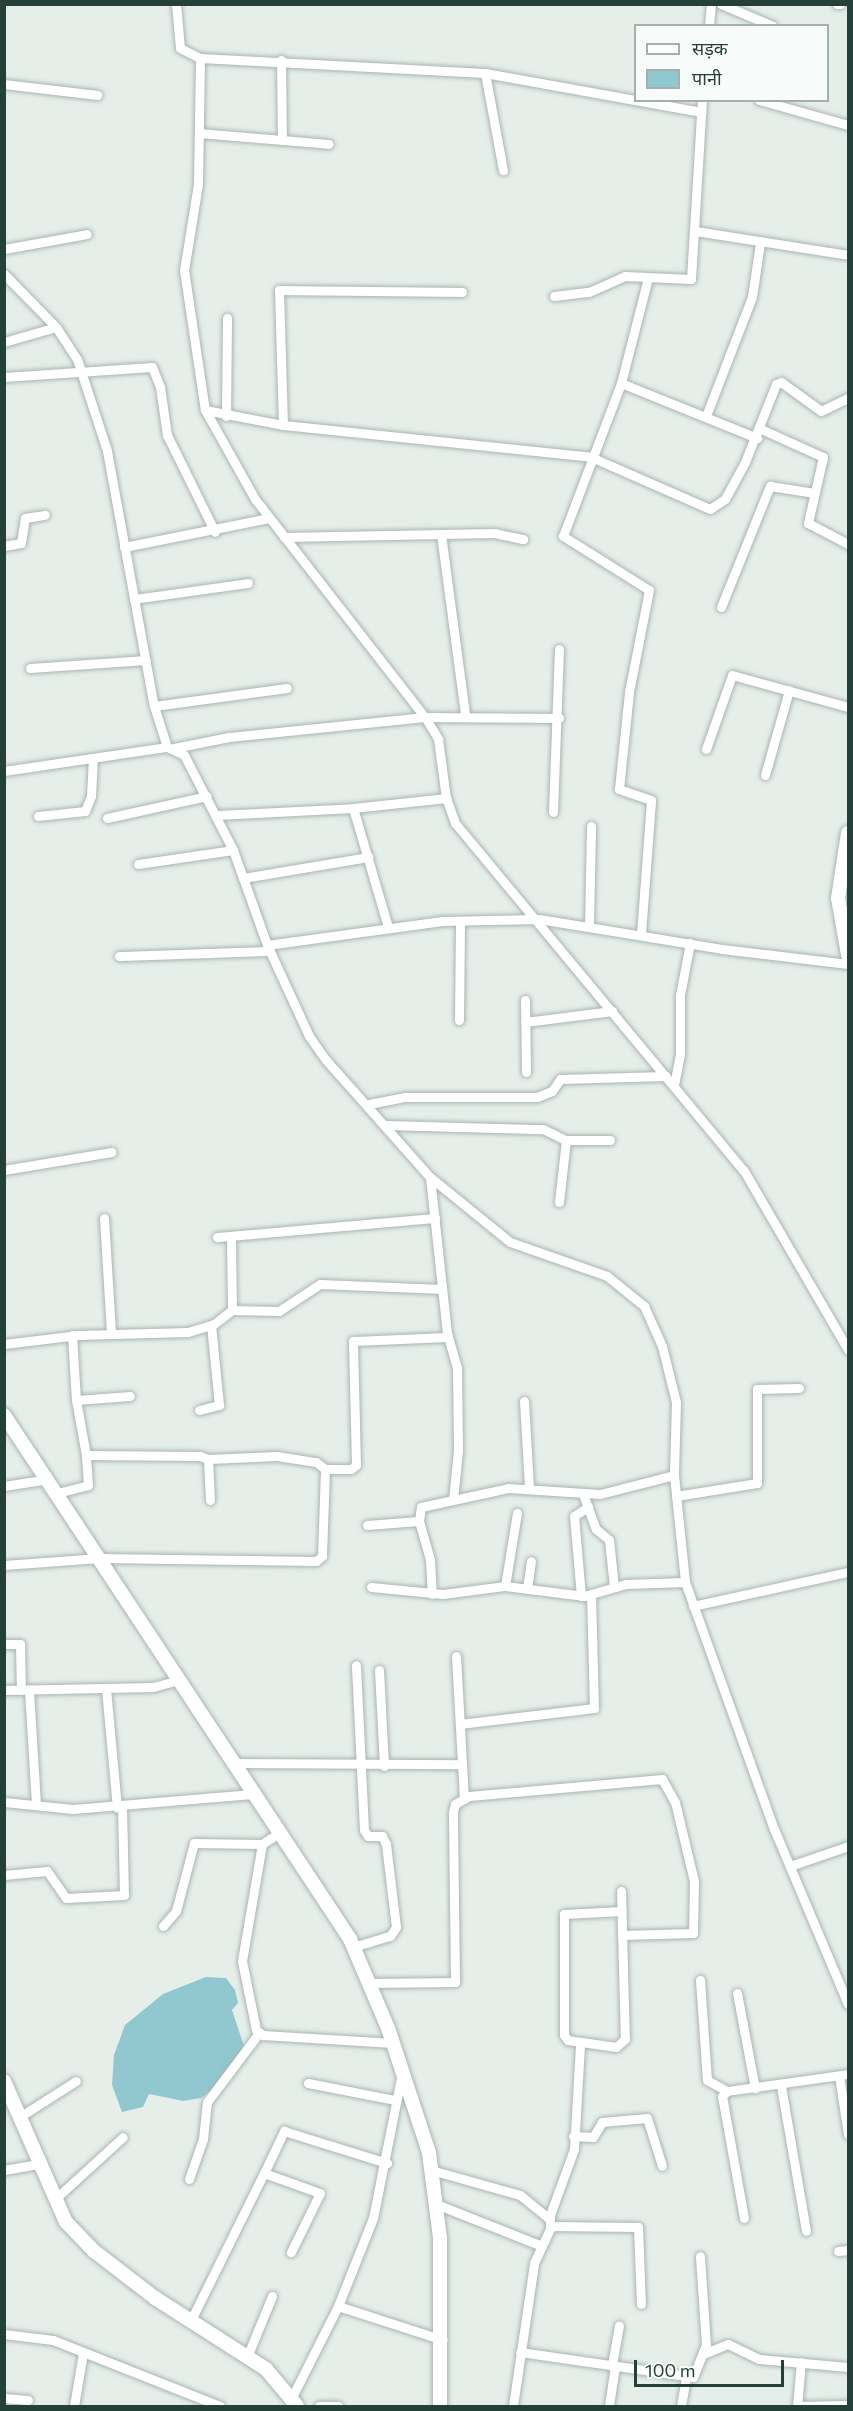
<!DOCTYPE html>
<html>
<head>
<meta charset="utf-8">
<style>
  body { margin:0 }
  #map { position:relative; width:853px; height:2411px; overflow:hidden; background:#e6eeea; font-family:Commissioner,"Noto Sans Devanagari",sans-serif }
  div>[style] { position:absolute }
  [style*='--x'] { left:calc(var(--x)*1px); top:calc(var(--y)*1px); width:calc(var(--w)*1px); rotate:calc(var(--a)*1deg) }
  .water>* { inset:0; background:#91c8d0 }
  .roads { filter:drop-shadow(0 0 2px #a8b6b1) drop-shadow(0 0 2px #a8b6b1) }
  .street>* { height:9px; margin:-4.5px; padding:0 4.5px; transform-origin:4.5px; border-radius:4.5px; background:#fff }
  .secondary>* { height:14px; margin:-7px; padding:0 7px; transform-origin:7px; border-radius:7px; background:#fff }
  span { translate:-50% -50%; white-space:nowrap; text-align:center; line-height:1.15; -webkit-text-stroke:4.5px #f7fbf9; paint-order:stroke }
  .frame { position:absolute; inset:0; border:6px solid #254038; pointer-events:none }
  .legend { position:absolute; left:634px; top:24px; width:195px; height:78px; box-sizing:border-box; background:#f7fbf9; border:2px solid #a3b0ac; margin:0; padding:8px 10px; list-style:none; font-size:18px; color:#254038 }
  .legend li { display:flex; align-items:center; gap:12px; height:30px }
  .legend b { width:30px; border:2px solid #a3b0ac }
  .scale { position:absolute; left:634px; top:2360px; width:150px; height:27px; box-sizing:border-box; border:3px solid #254038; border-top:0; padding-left:8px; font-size:18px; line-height:21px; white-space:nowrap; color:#254038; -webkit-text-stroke:4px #f7fbf9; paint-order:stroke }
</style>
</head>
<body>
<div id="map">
  <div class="water">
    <div style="clip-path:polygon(206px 1977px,226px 1978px,235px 1990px,238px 2003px,232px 2010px,244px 2046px,218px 2085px,201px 2098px,183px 2101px,149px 2094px,143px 2107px,122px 2112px,112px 2085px,114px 2055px,125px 2025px,163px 1994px)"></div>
  </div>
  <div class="roads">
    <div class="street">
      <div style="--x:176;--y:4;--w:44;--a:84.8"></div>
      <div style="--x:180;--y:48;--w:22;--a:27"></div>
      <div style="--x:200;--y:58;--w:285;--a:3"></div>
      <div style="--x:485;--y:73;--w:220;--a:10.2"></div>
      <div style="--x:721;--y:4;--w:56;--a:22.9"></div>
      <div style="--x:837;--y:4;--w:3;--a:0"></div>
      <div style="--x:709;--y:26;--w:22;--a:-85"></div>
      <div style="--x:200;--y:58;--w:126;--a:90.9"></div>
      <div style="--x:198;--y:184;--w:87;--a:99.2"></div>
      <div style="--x:184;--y:270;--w:142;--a:81.5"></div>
      <div style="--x:205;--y:410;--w:102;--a:60.7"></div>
      <div style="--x:255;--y:499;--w:276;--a:52.1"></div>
      <div style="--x:425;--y:717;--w:26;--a:59"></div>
      <div style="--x:438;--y:739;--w:60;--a:82.3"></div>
      <div style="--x:446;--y:798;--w:27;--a:70"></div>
      <div style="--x:455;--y:823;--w:452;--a:50.3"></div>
      <div style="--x:744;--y:1171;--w:207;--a:59.8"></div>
      <div style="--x:281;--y:60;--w:80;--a:89.3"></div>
      <div style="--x:485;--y:73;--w:99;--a:79.5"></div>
      <div style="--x:4;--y:84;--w:94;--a:6.7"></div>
      <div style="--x:759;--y:100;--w:92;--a:15.7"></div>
      <div style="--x:199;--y:133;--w:130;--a:4.8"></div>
      <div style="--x:695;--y:231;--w:155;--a:8.9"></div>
      <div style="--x:4;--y:249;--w:84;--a:-10.2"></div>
      <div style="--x:4;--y:274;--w:74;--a:45.5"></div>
      <div style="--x:56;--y:327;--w:38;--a:57"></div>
      <div style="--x:77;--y:359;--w:97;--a:71.9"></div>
      <div style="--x:107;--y:451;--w:259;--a:79.6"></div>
      <div style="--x:154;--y:706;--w:43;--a:72.4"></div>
      <div style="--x:554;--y:296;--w:35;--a:-7"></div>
      <div style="--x:589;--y:292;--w:39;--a:-24"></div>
      <div style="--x:625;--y:276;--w:66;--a:2.6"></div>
      <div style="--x:691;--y:279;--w:179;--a:-86.5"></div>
      <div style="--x:4;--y:342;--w:54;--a:-16.1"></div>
      <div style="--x:4;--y:377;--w:148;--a:-3.9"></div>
      <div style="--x:152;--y:367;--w:22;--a:68"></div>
      <div style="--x:160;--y:387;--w:49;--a:81.7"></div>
      <div style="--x:167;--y:435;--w:108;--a:63.7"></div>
      <div style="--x:621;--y:383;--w:147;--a:22"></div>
      <div style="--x:205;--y:410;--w:79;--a:10.9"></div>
      <div style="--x:283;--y:425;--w:310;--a:5.9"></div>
      <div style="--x:591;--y:457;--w:130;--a:23.6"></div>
      <div style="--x:710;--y:509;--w:18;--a:-34"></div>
      <div style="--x:725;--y:499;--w:42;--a:-61.6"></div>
      <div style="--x:745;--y:462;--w:84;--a:-68.3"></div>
      <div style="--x:776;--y:384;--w:5;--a:-22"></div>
      <div style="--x:781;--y:382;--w:49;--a:35.9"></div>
      <div style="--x:821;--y:411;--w:30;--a:-26"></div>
      <div style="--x:226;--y:416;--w:98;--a:-89.4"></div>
      <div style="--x:706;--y:416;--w:128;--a:-68.9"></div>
      <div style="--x:752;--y:297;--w:55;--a:-81.6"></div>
      <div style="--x:283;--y:425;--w:135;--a:-91.7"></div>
      <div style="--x:279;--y:290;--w:183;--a:0.6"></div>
      <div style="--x:761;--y:429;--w:68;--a:24.3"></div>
      <div style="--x:823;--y:457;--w:68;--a:102.8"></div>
      <div style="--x:808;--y:523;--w:45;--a:27.7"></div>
      <div style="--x:441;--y:534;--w:53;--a:-1.1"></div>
      <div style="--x:494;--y:533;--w:30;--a:12"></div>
      <div style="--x:284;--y:537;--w:157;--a:-1.1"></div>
      <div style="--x:441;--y:534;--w:181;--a:82.4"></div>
      <div style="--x:4;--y:546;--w:17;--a:-10"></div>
      <div style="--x:21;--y:543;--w:25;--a:-81"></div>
      <div style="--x:25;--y:518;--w:20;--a:-9"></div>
      <div style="--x:124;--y:547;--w:148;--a:-11.3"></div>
      <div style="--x:134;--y:599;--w:115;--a:-8"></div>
      <div style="--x:721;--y:607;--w:131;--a:-68"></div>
      <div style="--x:770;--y:486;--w:45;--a:9"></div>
      <div style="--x:30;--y:668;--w:116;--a:-3.9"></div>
      <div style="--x:154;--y:706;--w:134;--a:-7.7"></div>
      <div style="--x:174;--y:748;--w:56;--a:-11.3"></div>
      <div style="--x:229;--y:737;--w:197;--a:-5.8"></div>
      <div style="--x:425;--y:717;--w:134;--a:0.4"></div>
      <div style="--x:706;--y:749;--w:78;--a:-70.6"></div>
      <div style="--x:732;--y:675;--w:120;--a:15.4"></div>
      <div style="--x:4;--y:771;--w:165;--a:-8.4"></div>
      <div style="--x:167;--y:747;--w:19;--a:25"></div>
      <div style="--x:184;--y:755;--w:107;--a:62.7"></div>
      <div style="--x:233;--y:850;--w:101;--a:70.3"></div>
      <div style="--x:267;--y:945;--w:177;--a:-7.8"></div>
      <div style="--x:442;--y:921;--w:97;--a:-1.2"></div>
      <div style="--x:539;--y:919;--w:185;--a:9.3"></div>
      <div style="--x:722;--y:949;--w:127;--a:6.8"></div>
      <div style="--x:765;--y:775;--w:88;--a:-74.2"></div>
      <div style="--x:353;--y:808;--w:124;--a:73.6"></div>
      <div style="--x:553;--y:812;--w:163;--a:-87.9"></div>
      <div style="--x:217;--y:815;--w:136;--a:-2.9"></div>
      <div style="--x:353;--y:808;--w:94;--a:-6.1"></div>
      <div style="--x:38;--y:816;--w:47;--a:-6.1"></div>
      <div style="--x:85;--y:811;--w:16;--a:-68"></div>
      <div style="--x:91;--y:796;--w:35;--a:-87"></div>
      <div style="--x:107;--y:818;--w:102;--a:-12.4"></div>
      <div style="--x:138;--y:864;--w:96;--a:-8.4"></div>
      <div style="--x:243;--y:878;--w:127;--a:-9.5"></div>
      <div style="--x:589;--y:925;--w:99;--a:-88.8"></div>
      <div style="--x:641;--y:934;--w:134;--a:-85.7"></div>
      <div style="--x:651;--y:800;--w:34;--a:-161"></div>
      <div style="--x:619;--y:789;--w:98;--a:-84.1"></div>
      <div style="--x:629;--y:692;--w:104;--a:-78.9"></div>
      <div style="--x:649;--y:590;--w:102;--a:-147.9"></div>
      <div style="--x:563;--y:536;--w:164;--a:-69.2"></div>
      <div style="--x:621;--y:383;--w:108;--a:-75.6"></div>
      <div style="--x:267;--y:945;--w:100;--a:65.2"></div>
      <div style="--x:309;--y:1036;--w:29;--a:55"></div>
      <div style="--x:326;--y:1060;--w:157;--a:48.4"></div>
      <div style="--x:430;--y:1177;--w:103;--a:39.1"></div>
      <div style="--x:510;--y:1242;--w:103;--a:19.3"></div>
      <div style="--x:607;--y:1276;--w:48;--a:39"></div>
      <div style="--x:644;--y:1306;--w:44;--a:65.8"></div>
      <div style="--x:662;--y:1346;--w:58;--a:76"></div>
      <div style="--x:676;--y:1402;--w:73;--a:91.6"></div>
      <div style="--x:674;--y:1475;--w:108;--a:84.1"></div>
      <div style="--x:685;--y:1582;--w:263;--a:70.2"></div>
      <div style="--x:774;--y:1829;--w:190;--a:67.1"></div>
      <div style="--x:119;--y:956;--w:151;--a:-1.9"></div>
      <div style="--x:525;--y:1000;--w:72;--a:89.2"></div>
      <div style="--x:459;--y:1020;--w:99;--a:-89.4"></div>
      <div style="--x:525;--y:1022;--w:88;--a:-7.2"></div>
      <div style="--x:674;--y:1085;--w:32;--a:-79"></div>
      <div style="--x:680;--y:1054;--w:59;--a:-90"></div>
      <div style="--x:680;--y:995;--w:53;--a:-79.1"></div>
      <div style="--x:369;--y:1104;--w:37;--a:-11"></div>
      <div style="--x:405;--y:1097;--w:132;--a:0"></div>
      <div style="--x:537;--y:1097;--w:16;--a:-22"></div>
      <div style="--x:552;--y:1091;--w:14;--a:-56"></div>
      <div style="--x:560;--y:1079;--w:106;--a:-1.6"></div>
      <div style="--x:385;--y:1125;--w:158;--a:1.5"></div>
      <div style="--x:543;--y:1129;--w:25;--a:26"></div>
      <div style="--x:566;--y:1140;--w:44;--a:0"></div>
      <div style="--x:4;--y:1170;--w:109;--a:-9.5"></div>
      <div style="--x:430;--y:1177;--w:157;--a:83.8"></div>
      <div style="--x:447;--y:1333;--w:35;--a:74"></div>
      <div style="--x:457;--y:1367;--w:83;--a:89.3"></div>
      <div style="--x:458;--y:1450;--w:50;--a:95.7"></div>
      <div style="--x:559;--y:1202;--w:62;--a:-83.6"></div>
      <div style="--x:104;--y:1218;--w:115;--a:86.5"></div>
      <div style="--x:217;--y:1237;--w:219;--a:-5"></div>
      <div style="--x:232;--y:1310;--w:47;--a:1.2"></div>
      <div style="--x:279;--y:1311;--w:49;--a:-33.4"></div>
      <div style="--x:320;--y:1284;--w:122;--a:2.3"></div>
      <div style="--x:72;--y:1335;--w:65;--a:86.5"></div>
      <div style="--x:76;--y:1400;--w:54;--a:-4.2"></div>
      <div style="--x:4;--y:1344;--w:75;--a:-6.9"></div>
      <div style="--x:78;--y:1335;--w:110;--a:-1.6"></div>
      <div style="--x:188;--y:1332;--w:27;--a:-17"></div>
      <div style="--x:214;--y:1324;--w:23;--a:-38"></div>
      <div style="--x:232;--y:1310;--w:74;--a:-90.8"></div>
      <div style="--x:76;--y:1400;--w:56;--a:79.7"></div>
      <div style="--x:524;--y:1401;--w:88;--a:86.7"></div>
      <div style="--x:199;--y:1410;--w:21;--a:-14"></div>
      <div style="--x:219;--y:1405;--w:80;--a:-95.7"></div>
      <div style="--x:208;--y:1459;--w:69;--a:-2.5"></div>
      <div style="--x:277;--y:1456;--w:39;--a:9"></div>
      <div style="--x:316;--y:1462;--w:11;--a:38"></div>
      <div style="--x:4;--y:1486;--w:45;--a:-9"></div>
      <div style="--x:57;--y:1493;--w:32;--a:-14"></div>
      <div style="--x:88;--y:1485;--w:30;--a:-94"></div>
      <div style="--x:86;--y:1455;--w:114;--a:0.5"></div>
      <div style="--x:200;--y:1456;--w:9;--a:21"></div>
      <div style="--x:208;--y:1459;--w:41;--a:87.2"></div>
      <div style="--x:583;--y:1494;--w:37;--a:70"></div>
      <div style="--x:596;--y:1529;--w:17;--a:40"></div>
      <div style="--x:609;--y:1540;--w:47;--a:83.9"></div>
      <div style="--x:676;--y:1496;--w:82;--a:-9.1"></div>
      <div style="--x:757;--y:1483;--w:94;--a:-90"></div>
      <div style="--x:757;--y:1389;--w:42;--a:-1.4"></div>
      <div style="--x:419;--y:1521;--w:40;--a:74"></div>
      <div style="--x:430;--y:1559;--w:35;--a:87"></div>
      <div style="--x:367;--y:1525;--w:52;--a:-4.4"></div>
      <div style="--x:419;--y:1521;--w:14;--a:-82"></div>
      <div style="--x:421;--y:1507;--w:89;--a:-12.3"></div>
      <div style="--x:508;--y:1488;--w:92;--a:3.7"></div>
      <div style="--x:600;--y:1494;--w:76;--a:-14.4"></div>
      <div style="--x:4;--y:1565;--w:96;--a:-4.2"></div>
      <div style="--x:100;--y:1558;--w:216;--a:0.8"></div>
      <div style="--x:316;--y:1561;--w:8;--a:-40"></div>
      <div style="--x:322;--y:1556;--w:87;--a:-88"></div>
      <div style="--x:325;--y:1469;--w:26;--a:0"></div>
      <div style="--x:351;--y:1469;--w:6;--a:-39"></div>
      <div style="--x:356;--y:1465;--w:124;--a:-91.4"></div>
      <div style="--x:353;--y:1341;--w:95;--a:-2.4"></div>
      <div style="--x:505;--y:1586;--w:74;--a:-80.7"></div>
      <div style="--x:371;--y:1587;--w:72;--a:5.6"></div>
      <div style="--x:443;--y:1594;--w:63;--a:-7.4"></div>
      <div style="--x:505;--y:1586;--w:80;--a:7.2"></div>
      <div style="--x:584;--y:1596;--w:44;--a:-15.9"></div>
      <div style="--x:626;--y:1584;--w:59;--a:-1.9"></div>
      <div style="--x:527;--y:1589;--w:28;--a:-82"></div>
      <div style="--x:581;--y:1596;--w:80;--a:-95"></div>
      <div style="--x:574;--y:1516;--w:17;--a:-33"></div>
      <div style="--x:693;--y:1606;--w:159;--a:-12.4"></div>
      <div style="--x:4;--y:1644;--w:16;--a:0"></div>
      <div style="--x:20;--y:1644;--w:46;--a:88.8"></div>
      <div style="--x:456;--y:1656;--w:142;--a:86.8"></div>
      <div style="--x:379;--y:1670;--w:96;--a:87"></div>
      <div style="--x:106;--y:1689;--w:119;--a:84.7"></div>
      <div style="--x:4;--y:1690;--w:149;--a:-1.2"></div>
      <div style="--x:153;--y:1687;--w:28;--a:-15"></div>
      <div style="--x:29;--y:1690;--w:115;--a:86.5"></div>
      <div style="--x:460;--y:1724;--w:135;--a:-6.8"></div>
      <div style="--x:594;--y:1708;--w:112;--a:-91.5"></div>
      <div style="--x:235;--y:1763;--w:227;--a:0.3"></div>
      <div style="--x:4;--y:1802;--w:69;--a:5.8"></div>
      <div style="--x:73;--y:1809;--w:180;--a:-4.8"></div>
      <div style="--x:279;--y:1833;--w:20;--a:147"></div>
      <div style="--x:262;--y:1844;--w:119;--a:99.7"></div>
      <div style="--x:242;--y:1961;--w:70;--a:78.5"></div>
      <div style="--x:256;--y:2030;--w:9;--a:36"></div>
      <div style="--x:263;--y:2035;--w:130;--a:3.5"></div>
      <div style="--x:790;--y:1866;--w:61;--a:-19"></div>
      <div style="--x:4;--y:1875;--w:43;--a:-5.3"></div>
      <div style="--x:47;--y:1871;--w:33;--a:55"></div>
      <div style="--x:66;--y:1898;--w:58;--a:-3"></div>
      <div style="--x:124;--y:1895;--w:89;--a:-91.3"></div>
      <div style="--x:621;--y:1891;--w:148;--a:88.5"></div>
      <div style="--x:625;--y:2039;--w:12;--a:138"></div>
      <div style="--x:616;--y:2047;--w:49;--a:-171.7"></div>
      <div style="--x:568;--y:2040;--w:6;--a:-129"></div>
      <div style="--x:564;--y:2035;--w:121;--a:-90"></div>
      <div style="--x:564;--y:1914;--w:58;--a:-3"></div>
      <div style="--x:163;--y:1926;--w:20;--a:-49"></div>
      <div style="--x:176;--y:1911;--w:70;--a:-75.2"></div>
      <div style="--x:194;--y:1843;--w:68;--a:0.8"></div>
      <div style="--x:353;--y:1947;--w:39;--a:-17"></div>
      <div style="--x:390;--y:1936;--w:11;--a:-56"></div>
      <div style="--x:396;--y:1927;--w:84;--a:-96.9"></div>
      <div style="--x:386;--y:1844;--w:9;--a:-117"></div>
      <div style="--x:382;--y:1836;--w:14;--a:180"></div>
      <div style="--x:368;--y:1836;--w:7;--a:-124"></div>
      <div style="--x:364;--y:1830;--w:165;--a:-92.8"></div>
      <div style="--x:700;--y:1980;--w:100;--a:86"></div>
      <div style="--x:707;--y:2080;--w:23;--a:29"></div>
      <div style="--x:369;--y:1983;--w:86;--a:-0.7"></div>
      <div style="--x:455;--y:1982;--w:170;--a:-90.7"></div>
      <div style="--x:453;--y:1812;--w:8;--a:-76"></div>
      <div style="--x:455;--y:1804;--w:16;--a:-30"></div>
      <div style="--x:469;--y:1796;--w:194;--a:-5"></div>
      <div style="--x:662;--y:1779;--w:26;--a:61"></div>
      <div style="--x:675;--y:1802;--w:81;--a:76.5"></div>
      <div style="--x:694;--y:1881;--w:52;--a:91.1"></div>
      <div style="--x:693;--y:1933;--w:71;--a:178.4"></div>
      <div style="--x:737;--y:1993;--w:97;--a:79.3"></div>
      <div style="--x:839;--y:2076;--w:59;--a:81.2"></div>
      <div style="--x:308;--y:2083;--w:89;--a:11.1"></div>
      <div style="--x:781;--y:2086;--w:147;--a:80.2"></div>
      <div style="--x:21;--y:2116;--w:65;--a:-32.5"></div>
      <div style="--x:573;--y:2136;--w:20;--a:3"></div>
      <div style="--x:593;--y:2137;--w:17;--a:-59"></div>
      <div style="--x:602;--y:2122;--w:45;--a:-5.1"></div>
      <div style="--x:647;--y:2118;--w:50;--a:72.6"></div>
      <div style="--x:4;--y:2170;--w:36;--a:-10"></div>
      <div style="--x:431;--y:2170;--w:92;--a:15.7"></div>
      <div style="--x:520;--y:2195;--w:38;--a:39"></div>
      <div style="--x:264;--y:2173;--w:47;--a:-64.5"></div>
      <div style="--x:284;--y:2131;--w:108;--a:17.3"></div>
      <div style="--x:189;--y:2179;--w:42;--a:-70.7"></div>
      <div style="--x:203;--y:2139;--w:37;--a:-84"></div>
      <div style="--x:207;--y:2102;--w:86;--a:-53"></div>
      <div style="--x:54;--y:2200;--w:93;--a:-42.4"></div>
      <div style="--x:436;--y:2204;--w:114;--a:21.6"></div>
      <div style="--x:744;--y:2218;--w:124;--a:-100.2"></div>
      <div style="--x:722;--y:2096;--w:7;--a:-45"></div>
      <div style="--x:727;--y:2091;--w:122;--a:-8"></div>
      <div style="--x:550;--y:2226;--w:88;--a:0.7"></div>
      <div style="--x:638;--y:2227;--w:77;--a:87.8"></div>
      <div style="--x:838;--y:2251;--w:10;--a:-6"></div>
      <div style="--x:338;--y:2306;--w:110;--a:17.9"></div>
      <div style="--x:191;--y:2320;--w:164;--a:-63.6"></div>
      <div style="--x:264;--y:2173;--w:59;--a:19.7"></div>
      <div style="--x:320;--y:2193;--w:66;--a:116.2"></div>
      <div style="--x:4;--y:2334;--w:49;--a:7"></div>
      <div style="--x:53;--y:2340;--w:180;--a:21.6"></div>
      <div style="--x:520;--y:2352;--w:175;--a:8.2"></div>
      <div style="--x:693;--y:2377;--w:35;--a:-68"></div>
      <div style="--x:706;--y:2345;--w:89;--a:-93.9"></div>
      <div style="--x:703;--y:2354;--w:27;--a:-22"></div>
      <div style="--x:728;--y:2344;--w:34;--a:26"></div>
      <div style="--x:759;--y:2359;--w:89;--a:5.1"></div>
      <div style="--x:247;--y:2357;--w:66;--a:-67.7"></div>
      <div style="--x:612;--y:2365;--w:40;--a:-80"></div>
      <div style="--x:4;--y:2398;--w:24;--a:5"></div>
      <div style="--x:291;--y:2399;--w:104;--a:-63.2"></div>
      <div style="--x:338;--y:2306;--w:95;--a:-68.3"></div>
      <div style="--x:373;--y:2218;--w:148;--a:-78.7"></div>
      <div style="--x:74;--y:2406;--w:54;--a:-80.4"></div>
      <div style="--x:319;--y:2406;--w:19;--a:0"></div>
      <div style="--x:513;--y:2406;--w:145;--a:-81.6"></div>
      <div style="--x:534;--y:2263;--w:38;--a:-65"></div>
      <div style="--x:550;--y:2229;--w:14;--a:-90"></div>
      <div style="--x:550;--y:2215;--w:70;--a:-70"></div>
      <div style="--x:574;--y:2149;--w:105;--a:-86.7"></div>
      <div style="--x:609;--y:2406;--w:40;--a:-81.5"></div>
      <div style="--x:681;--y:2406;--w:29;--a:-80"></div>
      <div style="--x:797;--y:2406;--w:51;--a:-1.1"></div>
      <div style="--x:797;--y:2406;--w:44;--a:-84.8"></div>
    </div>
    <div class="secondary">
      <div style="--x:848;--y:833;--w:66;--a:98.7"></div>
      <div style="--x:838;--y:898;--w:58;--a:80"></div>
      <div style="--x:4;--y:1415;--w:628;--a:56.56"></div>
      <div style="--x:350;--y:1939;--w:97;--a:66.9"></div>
      <div style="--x:388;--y:2028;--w:132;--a:71.8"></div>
      <div style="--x:429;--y:2153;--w:86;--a:82.6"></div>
      <div style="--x:440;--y:2238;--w:168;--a:90"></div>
      <div style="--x:4;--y:2081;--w:154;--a:66.3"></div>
      <div style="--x:66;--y:2222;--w:40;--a:46"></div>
      <div style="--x:94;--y:2251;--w:77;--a:37.6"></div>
      <div style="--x:155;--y:2298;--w:132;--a:32.6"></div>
      <div style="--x:266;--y:2369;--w:48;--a:50"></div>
    </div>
  </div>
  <div class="frame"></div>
  <ul class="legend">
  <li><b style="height:8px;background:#fff"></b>सड़क</li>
  <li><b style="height:16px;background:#91c8d0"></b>पानी</li>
  </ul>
  <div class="scale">100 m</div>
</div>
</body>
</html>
